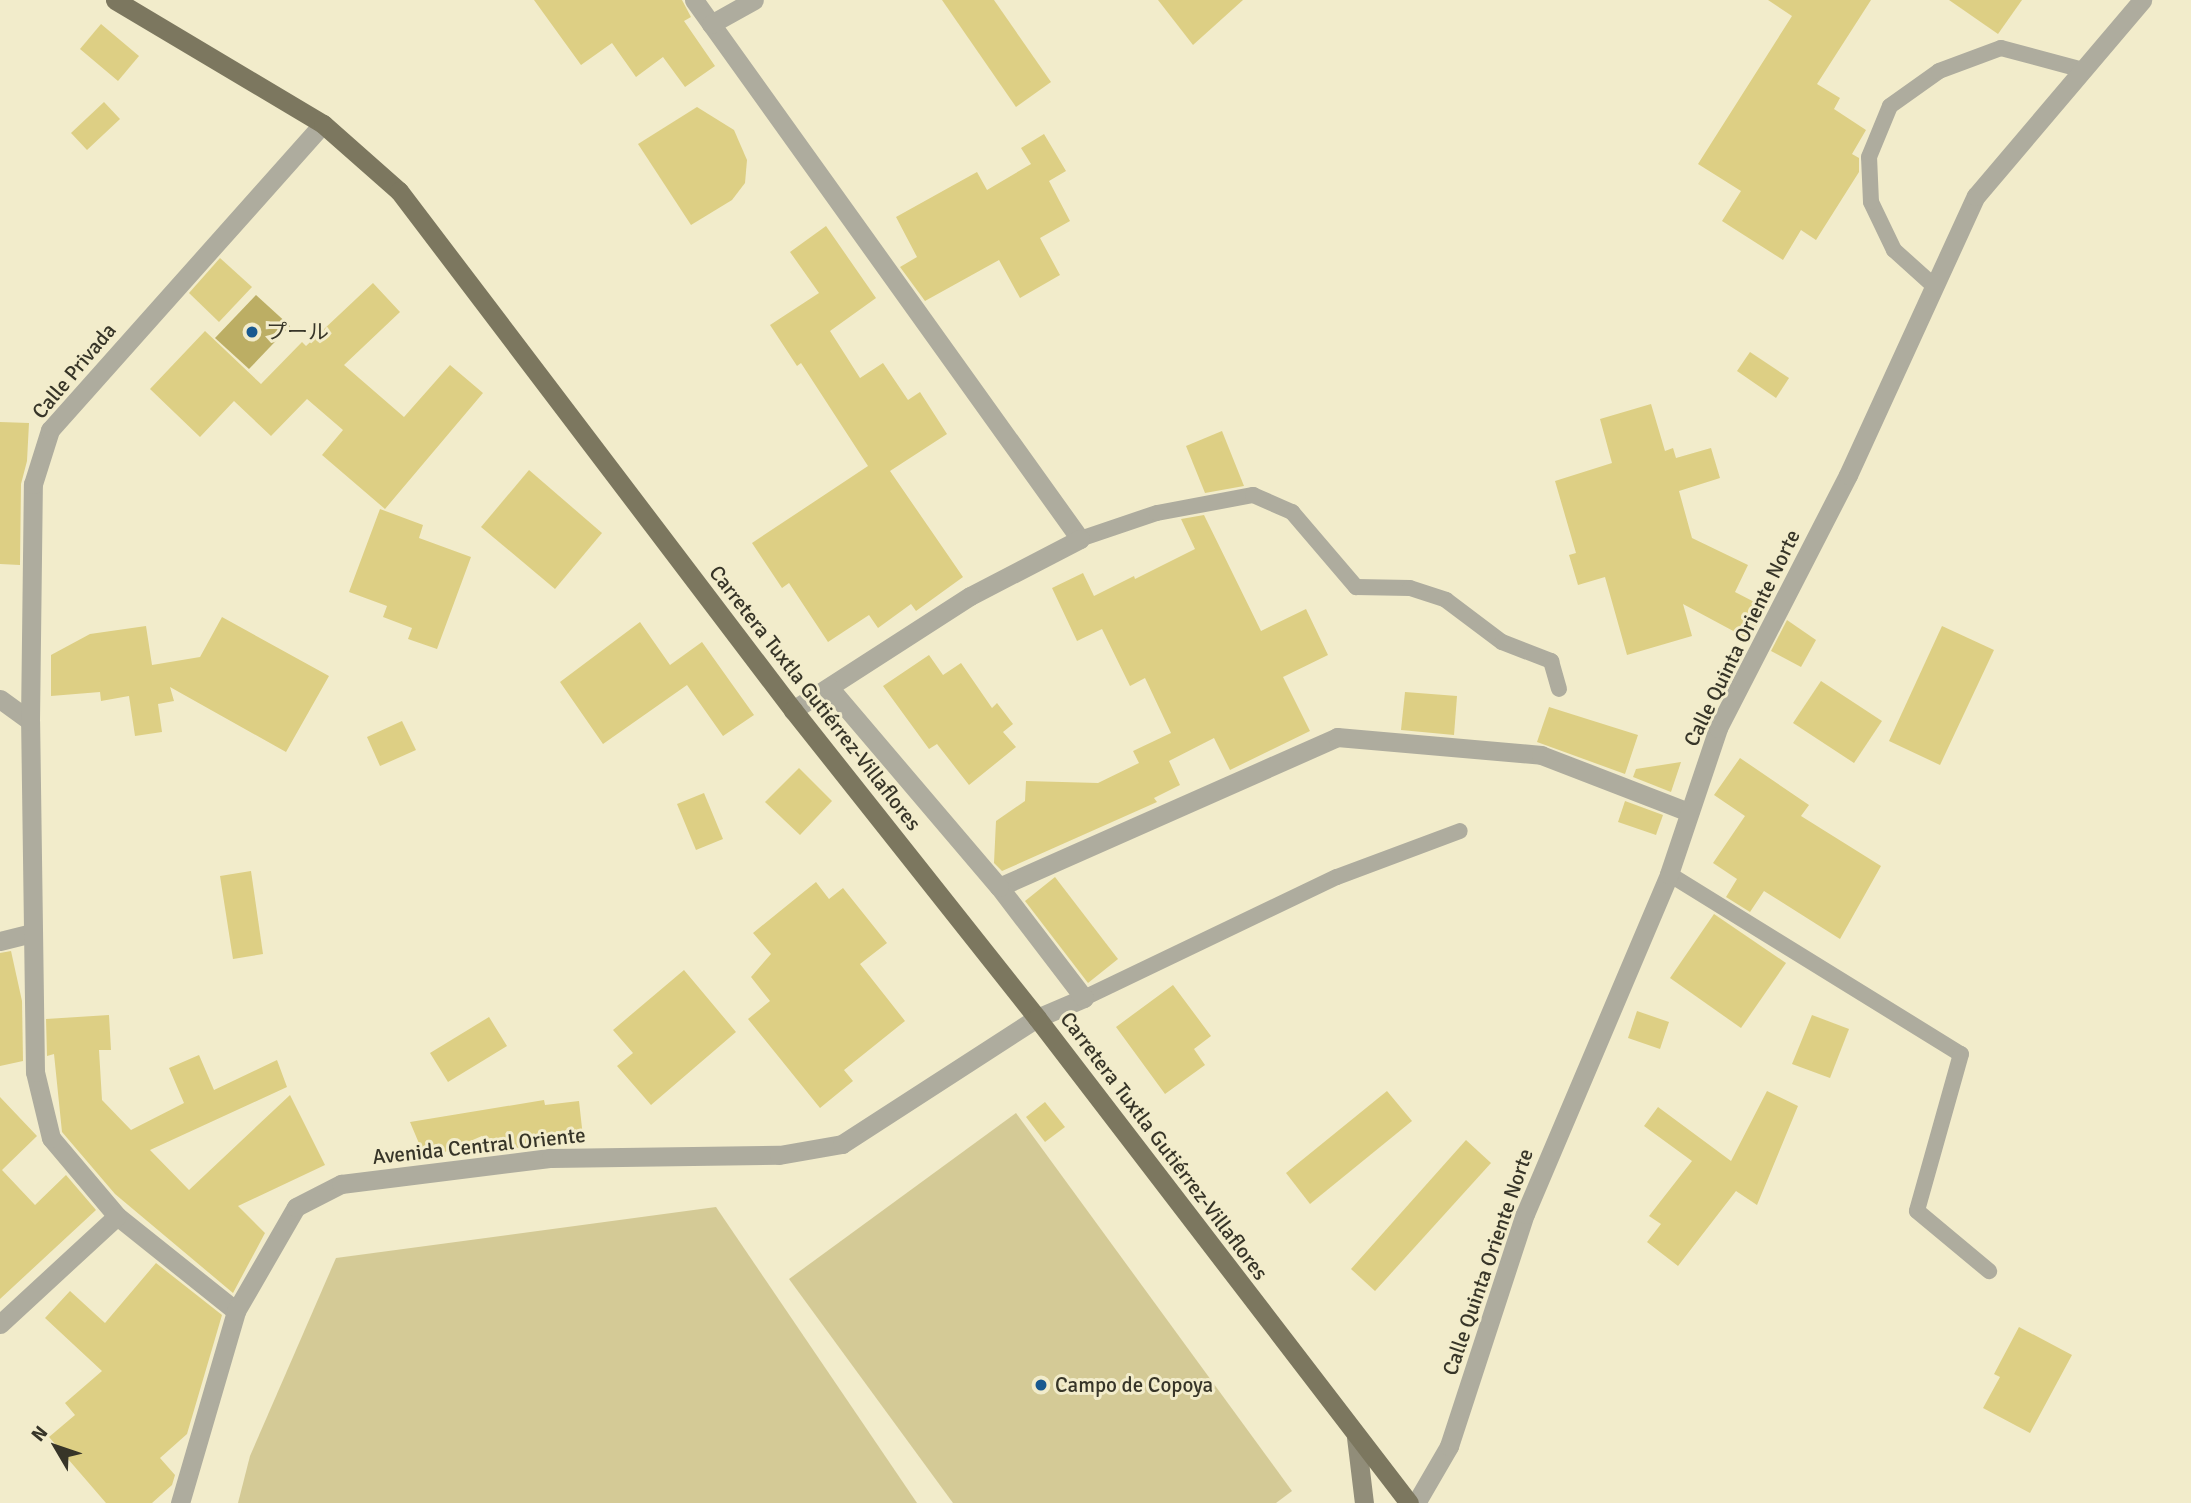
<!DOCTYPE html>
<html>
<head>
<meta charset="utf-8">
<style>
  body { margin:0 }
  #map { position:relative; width:2191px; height:1503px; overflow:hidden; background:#f2eccb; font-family:Signika,"Noto Sans JP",sans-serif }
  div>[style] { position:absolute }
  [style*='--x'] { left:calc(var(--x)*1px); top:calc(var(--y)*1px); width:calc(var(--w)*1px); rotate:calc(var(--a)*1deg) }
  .green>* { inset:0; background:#d4ca96 }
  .water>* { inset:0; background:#bcae64 }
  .building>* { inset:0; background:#ddcf84 }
  .service>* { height:16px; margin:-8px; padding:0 8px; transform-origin:8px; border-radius:8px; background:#aeac9e }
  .minor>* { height:19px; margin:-9.5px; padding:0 9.5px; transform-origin:9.5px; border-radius:9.5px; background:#aeac9e }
  .secondary>* { height:19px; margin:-9.5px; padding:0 9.5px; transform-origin:9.5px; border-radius:9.5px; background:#918d79 }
  .primary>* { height:19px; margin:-9.5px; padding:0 9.5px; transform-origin:9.5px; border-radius:9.5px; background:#7c775f }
  .dots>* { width:19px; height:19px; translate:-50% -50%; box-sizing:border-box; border:4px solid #f2eccb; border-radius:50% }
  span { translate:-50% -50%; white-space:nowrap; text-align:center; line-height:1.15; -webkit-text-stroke:6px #f2eccb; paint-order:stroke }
  .poi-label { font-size:21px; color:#373528 }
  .left { translate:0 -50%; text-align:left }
  .street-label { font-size:21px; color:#373528 }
  .north { position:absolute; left:21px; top:1412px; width:70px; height:70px; -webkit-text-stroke:5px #f2eccb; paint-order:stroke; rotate:309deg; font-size:19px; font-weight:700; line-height:28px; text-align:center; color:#373528 }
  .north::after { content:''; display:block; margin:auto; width:24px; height:32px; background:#373528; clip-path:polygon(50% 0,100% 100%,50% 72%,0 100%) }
</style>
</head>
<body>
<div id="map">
  <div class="green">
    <div style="clip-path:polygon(1016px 1113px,1292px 1491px,1276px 1503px,953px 1503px,789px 1279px)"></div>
    <div style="clip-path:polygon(716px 1207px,917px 1503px,238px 1503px,250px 1456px,336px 1258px)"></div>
  </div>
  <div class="water">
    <div style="clip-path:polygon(256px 295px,290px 326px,249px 369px,215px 338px)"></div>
  </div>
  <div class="building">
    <div style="clip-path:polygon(534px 0,682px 0,691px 17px,684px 21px,715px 66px,685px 87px,663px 57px,636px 77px,612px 43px,581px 65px)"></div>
    <div style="clip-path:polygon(942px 0,994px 0,1051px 82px,1016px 107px)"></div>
    <div style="clip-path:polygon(1158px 0,1243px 0,1193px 45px)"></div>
    <div style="clip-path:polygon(1768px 0,1871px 0,1817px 84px,1840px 98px,1834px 109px,1866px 130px,1852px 154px,1859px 158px,1859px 172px,1816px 240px,1801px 230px,1783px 260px,1722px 221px,1741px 191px,1698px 164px,1792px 16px)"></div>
    <div style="clip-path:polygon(1949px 0,2022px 0,1998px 34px)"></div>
    <div style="clip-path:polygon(101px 24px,139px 56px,118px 81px,80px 49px)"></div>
    <div style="clip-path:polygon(104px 102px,120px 119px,87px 150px,71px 133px)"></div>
    <div style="clip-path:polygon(697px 107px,734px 130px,747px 160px,745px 183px,732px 200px,691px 225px,638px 144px)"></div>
    <div style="clip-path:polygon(1044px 134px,1066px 171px,1049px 181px,1070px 221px,1040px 238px,1060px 275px,1020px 298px,999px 260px,925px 301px,900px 267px,917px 257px,896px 217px,977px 172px,987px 190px,1031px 164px,1021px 148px)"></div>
    <div style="clip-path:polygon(826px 226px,876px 298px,830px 331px,860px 378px,883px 363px,908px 400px,920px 392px,947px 434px,890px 471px,963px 577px,916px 611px,911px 604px,878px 628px,869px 615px,828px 642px,789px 583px,782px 588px,752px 543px,868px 466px,801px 363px,797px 366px,770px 325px,819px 293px,790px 252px)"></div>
    <div style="clip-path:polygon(220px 258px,252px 287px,219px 322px,189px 293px)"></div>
    <div style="clip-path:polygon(373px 283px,400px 312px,344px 365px,404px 417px,450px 365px,483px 393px,385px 509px,322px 455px,343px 430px,307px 399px,271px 436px,234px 401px,200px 437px,150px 389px,205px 331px,261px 384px,302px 342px,306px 346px)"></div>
    <div style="clip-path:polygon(1750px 352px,1789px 378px,1776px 398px,1737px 371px)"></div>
    <div style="clip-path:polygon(1651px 404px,1665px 451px,1673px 448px,1676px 458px,1711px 448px,1720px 478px,1679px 491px,1692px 538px,1748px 565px,1735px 592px,1766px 608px,1750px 640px,1683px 604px,1692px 636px,1627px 655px,1605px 577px,1578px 585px,1569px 555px,1576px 553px,1555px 481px,1612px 463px,1600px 419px)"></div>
    <div style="clip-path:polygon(0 422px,29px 423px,27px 461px,21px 484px,20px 565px,0 564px)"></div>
    <div style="clip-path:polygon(1222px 431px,1244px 486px,1205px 493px,1186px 446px)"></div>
    <div style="clip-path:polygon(529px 470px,602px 533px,555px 589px,481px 527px)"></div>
    <div style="clip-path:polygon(380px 509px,423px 525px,419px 538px,471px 557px,437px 649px,408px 639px,412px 628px,383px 617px,387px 606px,349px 592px)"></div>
    <div style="clip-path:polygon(1204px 515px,1261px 631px,1306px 609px,1328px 655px,1283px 677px,1310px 731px,1230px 770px,1214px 738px,1169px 761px,1180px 785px,1154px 798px,1157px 802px,1002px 871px,994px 863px,996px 821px,1025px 801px,1026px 781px,1098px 783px,1139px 763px,1133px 751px,1171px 733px,1145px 678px,1130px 686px,1102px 629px,1077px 641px,1052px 588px,1083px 573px,1094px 596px,1134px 576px,1135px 579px,1195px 549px,1181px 519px)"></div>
    <div style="clip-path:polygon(222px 617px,329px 676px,286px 752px,170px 687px,174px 701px,158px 704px,162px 732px,135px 736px,129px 696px,101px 701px,100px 692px,51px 696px,51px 655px,90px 634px,146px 626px,152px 665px,200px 657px)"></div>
    <div style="clip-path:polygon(1787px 620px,1816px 640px,1801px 667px,1771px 651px)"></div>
    <div style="clip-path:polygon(640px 622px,670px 665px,702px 642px,754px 715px,723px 736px,687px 685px,603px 744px,560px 682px)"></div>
    <div style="clip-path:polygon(1942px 626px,1994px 650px,1940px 765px,1889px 741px)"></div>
    <div style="clip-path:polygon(929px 655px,943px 675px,961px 663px,992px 708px,997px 703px,1013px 724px,1003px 732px,1016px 747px,969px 785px,937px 744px,929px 749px,883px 686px)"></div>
    <div style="clip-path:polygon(1821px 681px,1882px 721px,1854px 763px,1793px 723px)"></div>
    <div style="clip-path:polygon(1405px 692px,1457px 696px,1454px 735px,1401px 730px)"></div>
    <div style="clip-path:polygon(1549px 707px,1638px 735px,1625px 774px,1537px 742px)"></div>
    <div style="clip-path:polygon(402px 721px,416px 750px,380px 766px,367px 737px)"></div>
    <div style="clip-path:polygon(1740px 758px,1809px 805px,1801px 816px,1881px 866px,1840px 939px,1764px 891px,1750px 912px,1726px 897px,1737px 879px,1713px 863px,1745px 816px,1714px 795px)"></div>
    <div style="clip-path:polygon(1681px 762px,1671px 792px,1633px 777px,1636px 769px)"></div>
    <div style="clip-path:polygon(799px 768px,832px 801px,800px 835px,765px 802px)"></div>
    <div style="clip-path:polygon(704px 793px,723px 839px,696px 850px,677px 804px)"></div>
    <div style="clip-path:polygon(1625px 801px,1663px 815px,1656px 835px,1618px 822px)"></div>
    <div style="clip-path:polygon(251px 871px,263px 954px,233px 959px,220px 876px)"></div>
    <div style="clip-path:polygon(1055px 877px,1118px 959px,1088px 983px,1025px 901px)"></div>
    <div style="clip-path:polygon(816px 882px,829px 899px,843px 888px,887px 943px,860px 964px,905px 1021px,844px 1070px,853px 1081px,820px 1108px,748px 1019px,770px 1001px,751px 977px,771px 954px,753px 933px)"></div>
    <div style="clip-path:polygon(1714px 914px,1786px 963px,1741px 1028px,1670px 978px)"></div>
    <div style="clip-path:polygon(11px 951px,22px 1001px,23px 1061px,0 1066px,0 953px)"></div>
    <div style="clip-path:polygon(684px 970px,736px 1032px,651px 1105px,617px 1066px,633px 1053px,613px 1030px)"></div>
    <div style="clip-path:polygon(1173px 985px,1211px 1036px,1194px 1049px,1205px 1065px,1165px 1094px,1116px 1027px)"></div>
    <div style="clip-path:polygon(1637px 1011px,1669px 1022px,1660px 1049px,1628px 1038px)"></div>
    <div style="clip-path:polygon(109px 1015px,111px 1050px,99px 1050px,102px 1100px,131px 1130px,184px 1103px,169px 1068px,199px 1055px,214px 1090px,277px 1060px,287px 1087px,150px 1150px,189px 1190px,290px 1095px,325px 1165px,238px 1206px,265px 1233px,233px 1293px,115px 1194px,62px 1132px,54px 1054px,47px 1056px,46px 1019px)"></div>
    <div style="clip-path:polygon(1812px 1015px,1849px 1029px,1830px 1078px,1792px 1064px)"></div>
    <div style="clip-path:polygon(489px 1017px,507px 1046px,448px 1082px,430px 1053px)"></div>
    <div style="clip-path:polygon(1387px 1091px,1412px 1121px,1310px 1204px,1286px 1173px)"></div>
    <div style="clip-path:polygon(1767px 1091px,1798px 1106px,1757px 1205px,1736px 1191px,1678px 1266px,1647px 1242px,1661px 1224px,1649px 1216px,1692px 1161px,1644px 1126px,1658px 1107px,1731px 1161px)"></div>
    <div style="clip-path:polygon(0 1097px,37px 1136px,2px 1170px,35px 1205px,66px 1175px,96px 1210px,0 1299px)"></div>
    <div style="clip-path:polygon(544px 1100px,545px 1105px,579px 1101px,583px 1137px,485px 1153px,482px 1136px,426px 1160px,410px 1122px)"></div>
    <div style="clip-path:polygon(1045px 1102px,1065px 1127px,1045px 1142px,1026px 1117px)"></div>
    <div style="clip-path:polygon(1466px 1140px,1491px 1163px,1375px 1291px,1351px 1269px)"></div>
    <div style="clip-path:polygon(156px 1263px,222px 1315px,187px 1434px,160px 1458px,175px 1475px,172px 1485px,152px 1503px,106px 1503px,49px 1437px,75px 1415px,65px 1403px,102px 1371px,45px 1318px,70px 1291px,105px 1323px)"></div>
    <div style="clip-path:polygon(2019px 1327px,2072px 1355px,2030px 1433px,1983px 1408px,2000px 1377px,1994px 1374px)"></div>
  </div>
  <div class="service">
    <div style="--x:1934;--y:286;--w:54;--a:-138"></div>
    <div style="--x:1894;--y:250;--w:53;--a:-115.6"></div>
    <div style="--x:1871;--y:202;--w:45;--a:-92.5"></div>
    <div style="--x:1869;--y:157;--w:55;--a:-67.6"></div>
    <div style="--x:1890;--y:106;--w:60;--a:-35.5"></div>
    <div style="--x:1939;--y:71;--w:66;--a:-20.4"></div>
    <div style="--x:2001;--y:48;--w:85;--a:15"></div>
    <div style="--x:1080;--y:539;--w:81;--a:-18.7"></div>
    <div style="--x:1157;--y:513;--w:98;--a:-10.6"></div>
    <div style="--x:1253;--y:495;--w:43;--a:23.6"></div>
    <div style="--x:1292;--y:512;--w:99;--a:49.5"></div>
    <div style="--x:1356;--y:587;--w:54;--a:1.1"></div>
    <div style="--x:1410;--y:588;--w:38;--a:18"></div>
    <div style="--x:1446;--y:600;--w:70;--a:36.9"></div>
    <div style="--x:1502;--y:642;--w:53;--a:21.2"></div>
    <div style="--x:1551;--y:661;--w:29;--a:74"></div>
    <div style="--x:1669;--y:874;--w:343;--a:31.7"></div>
    <div style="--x:1961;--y:1054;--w:163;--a:105.7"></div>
    <div style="--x:1917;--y:1211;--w:94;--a:39.8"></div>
    <div style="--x:1084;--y:998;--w:280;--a:-25.6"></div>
    <div style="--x:1337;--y:877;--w:131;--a:-20.5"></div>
  </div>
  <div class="minor">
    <div style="--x:694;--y:0;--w:663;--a:54.39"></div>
    <div style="--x:1080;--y:539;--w:124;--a:152.6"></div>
    <div style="--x:970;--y:596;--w:211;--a:147.2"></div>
    <div style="--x:711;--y:24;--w:49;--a:-29.2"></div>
    <div style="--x:0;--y:699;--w:37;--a:36"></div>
    <div style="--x:999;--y:887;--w:370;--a:-23.9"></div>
    <div style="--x:1337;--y:737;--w:205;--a:5"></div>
    <div style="--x:1541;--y:755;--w:159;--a:21.1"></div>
    <div style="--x:0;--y:941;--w:34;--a:-14"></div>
    <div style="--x:236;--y:1311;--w:152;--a:-141.4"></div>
    <div style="--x:117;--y:1216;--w:102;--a:-130.2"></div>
    <div style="--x:51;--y:1138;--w:68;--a:-103.6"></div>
    <div style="--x:35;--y:1072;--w:351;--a:-90.8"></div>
    <div style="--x:30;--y:721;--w:237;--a:-89.3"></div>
    <div style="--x:33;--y:484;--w:57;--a:-72.5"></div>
    <div style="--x:50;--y:430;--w:410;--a:-48.3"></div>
    <div style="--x:0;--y:1324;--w:159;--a:-42.7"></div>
    <div style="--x:180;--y:1503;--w:200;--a:-73.7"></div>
    <div style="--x:236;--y:1311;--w:120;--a:-60"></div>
    <div style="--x:296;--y:1207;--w:51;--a:-27.1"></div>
    <div style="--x:341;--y:1184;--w:212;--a:-7.1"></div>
    <div style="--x:551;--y:1158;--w:228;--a:-0.8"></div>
    <div style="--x:779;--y:1155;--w:64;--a:-9.9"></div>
    <div style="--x:842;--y:1144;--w:232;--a:-32.9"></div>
    <div style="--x:1037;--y:1018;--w:51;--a:-23.1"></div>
    <div style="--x:1084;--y:998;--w:140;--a:-127.4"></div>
    <div style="--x:999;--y:887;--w:262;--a:-130.4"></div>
    <div style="--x:1416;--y:1503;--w:66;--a:-59.9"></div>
    <div style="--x:1449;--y:1446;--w:244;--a:-71.9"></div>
    <div style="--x:1525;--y:1214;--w:369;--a:-67"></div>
    <div style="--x:1669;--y:874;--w:154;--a:-71.4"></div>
    <div style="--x:1718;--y:728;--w:284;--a:-62.8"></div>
    <div style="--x:1848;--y:475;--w:307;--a:-65.4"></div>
    <div style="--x:1976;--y:196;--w:257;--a:-49.7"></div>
  </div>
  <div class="secondary">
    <div style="--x:1356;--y:1437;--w:66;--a:83.1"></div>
  </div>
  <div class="primary">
    <div style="--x:115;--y:0;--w:242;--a:30.8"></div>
    <div style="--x:323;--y:124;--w:101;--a:41.4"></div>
    <div style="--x:399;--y:191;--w:652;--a:52.8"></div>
    <div style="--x:793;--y:710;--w:393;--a:51.6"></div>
    <div style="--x:1037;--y:1018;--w:611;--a:52.51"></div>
  </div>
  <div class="dots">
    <div style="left:252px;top:332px;background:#19598f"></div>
    <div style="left:1041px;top:1385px;background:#19598f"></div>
  </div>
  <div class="poi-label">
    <span class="left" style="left:266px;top:332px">プール</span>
    <span class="left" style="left:1055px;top:1385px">Campo de Copoya</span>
  </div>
  <div class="street-label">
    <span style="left:74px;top:371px;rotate:-50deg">Calle Privada</span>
    <span style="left:1742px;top:638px;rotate:-64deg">Calle Quinta Oriente Norte</span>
    <span style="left:815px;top:698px;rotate:52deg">Carretera Tuxtla Gutiérrez-Villaflores</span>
    <span style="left:479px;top:1146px;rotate:-6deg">Avenida Central Oriente</span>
    <span style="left:1164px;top:1146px;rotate:53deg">Carretera Tuxtla Gutiérrez-Villaflores</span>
    <span style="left:1488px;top:1262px;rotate:-71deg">Calle Quinta Oriente Norte</span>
  </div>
  <div class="north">N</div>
</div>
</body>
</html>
